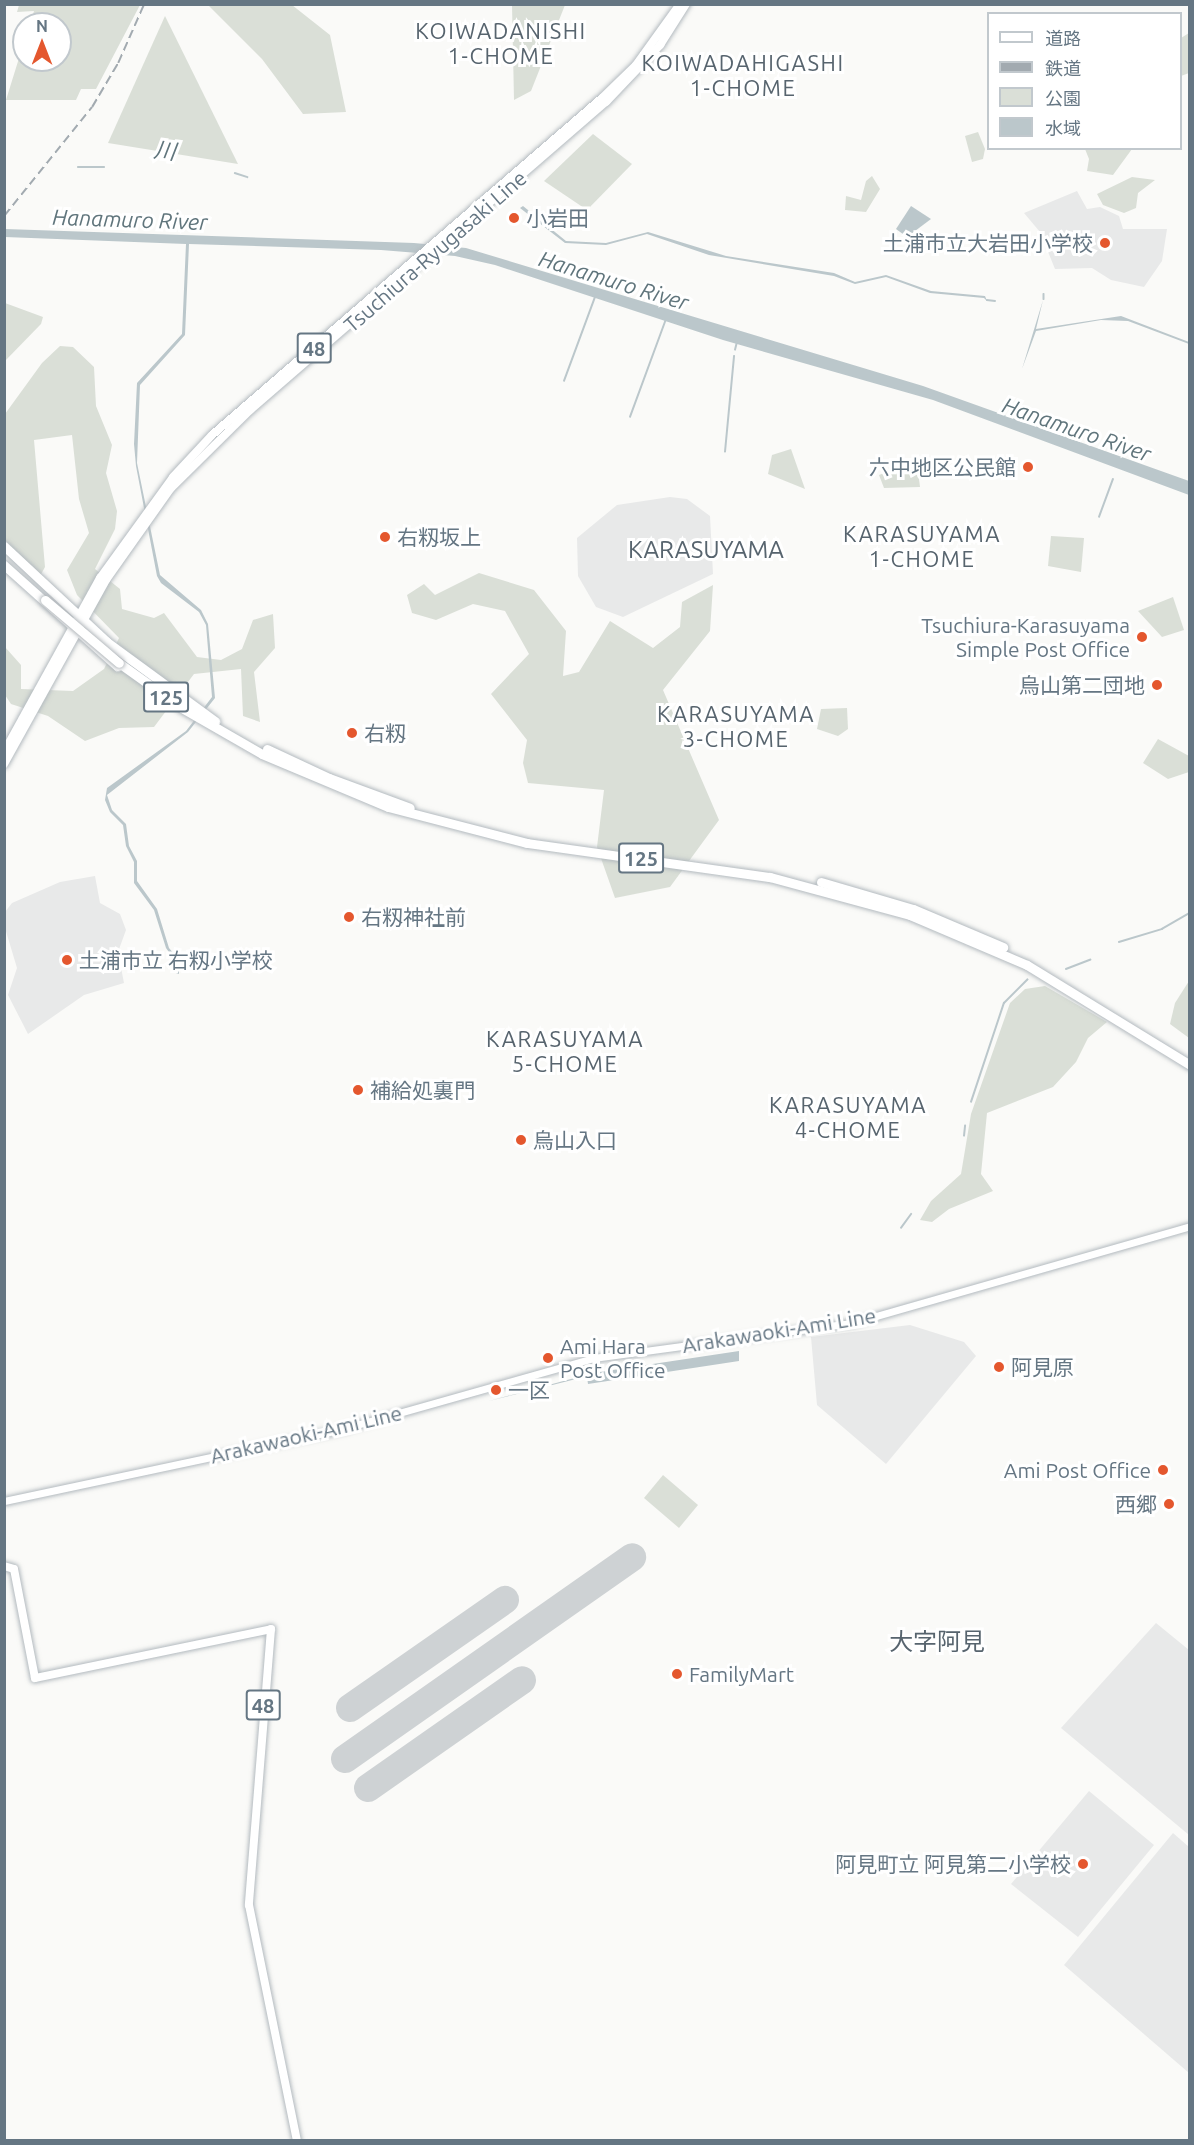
<!DOCTYPE html>
<html>
<head>
<meta charset="utf-8">
<style>
  body { margin:0 }
  #map { position:relative; width:1194px; height:2145px; overflow:hidden; background:#fafaf8; font-family:Ubuntu,"Noto Sans JP",sans-serif }
  div>[style] { position:absolute }
  [style*='--x'] { left:calc(var(--x)*1px); top:calc(var(--y)*1px); width:calc(var(--w)*1px); rotate:calc(var(--a)*1deg) }
  .built>* { inset:0; background:#e8e9e9 }
  .green>* { inset:0; background:#dadfd7 }
  .water>* { inset:0; background:#bbc7cb }
  .stream>* { height:1.5px; margin:-0.75px; padding:0 0.75px; transform-origin:0.75px; border-radius:0.75px; background:#bbc7cb }
  .runway>* { height:28px; margin:-14px; padding:0 14px; transform-origin:14px; border-radius:14px; background:#ced2d4 }
  .roads { filter:drop-shadow(0 0 2px #b3babf) drop-shadow(0 0 2px #b3babf) }
  .secondary>* { height:7px; margin:-3.5px; padding:0 3.5px; transform-origin:3.5px; border-radius:3.5px; background:#fff }
  .primary>* { height:8px; margin:-4px; padding:0 4px; transform-origin:4px; border-radius:4px; background:#fff }
  .highway>* { height:9px; margin:-4.5px; padding:0 4.5px; transform-origin:4.5px; border-radius:4.5px; background:#fff }
  .rail>* { height:1.5px; margin-top:-0.75px; transform-origin:0; background:repeating-linear-gradient(90deg,#a2aab0 0 9px,transparent 0 13.5px) }
  .bridges { filter:drop-shadow(0 0 2px #b4b9bd) drop-shadow(0 0 2px #b4b9bd) }
  .highway-bridge>* { height:9px; margin:-4.5px; padding:0 4.5px; transform-origin:4.5px; border-radius:4.5px; background:#fff }
  .dots>* { width:16px; height:16px; translate:-50% -50%; box-sizing:border-box; border:3px solid #fff; border-radius:50% }
  span { translate:-50% -50%; white-space:nowrap; text-align:center; line-height:1.15; -webkit-text-stroke:6px #fff; paint-order:stroke }
  .shield-label span { padding:2px 4px; background:#fff; border:2px solid; border-radius:4px; -webkit-text-stroke-width:0 }
  .shield-label { font-size:20px; color:#657683; font-weight:700 }
  .poi-label { font-size:21px; color:#657683 }
  .left { translate:0 -50%; text-align:left }
  .right { translate:-100% -50%; text-align:right }
  .street-label { font-size:21px; color:#657683 }
  .neighbourhood-label { font-size:22px; color:#57646e; letter-spacing:1.5px }
  .water-label { font-size:22px; color:#60757c; font-style:italic }
  .quarter-label { font-size:24px; color:#57646e }
  .frame { position:absolute; inset:0; border:6px solid #657683; pointer-events:none }
  .legend { position:absolute; left:987px; top:12px; width:195px; height:138px; box-sizing:border-box; background:#fff; border:2px solid #c1c8cd; margin:0; padding:8px 10px; list-style:none; font-size:18px; color:#657683 }
  .legend li { display:flex; align-items:center; gap:12px; height:30px }
  .legend b { width:30px; border:2px solid #c1c8cd }
  .north { position:absolute; left:12px; top:12px; width:60px; height:60px; box-sizing:border-box; background:#fff; border:2px solid #c1c8cd; border-radius:50%; rotate:0deg; font-size:16px; font-weight:700; line-height:24px; text-align:center; color:#657683 }
  .north::after { content:''; display:block; margin:auto; width:21px; height:27px; background:#e4572e; clip-path:polygon(50% 0,100% 100%,50% 72%,0 100%) }
</style>
</head>
<body>
<div id="map">
  <div class="built">
    <div style="clip-path:polygon(1077px 191px,1087px 209px,1100px 207px,1119px 216px,1123px 229px,1167px 229px,1162px 261px,1144px 287px,1111px 280px,1092px 268px,1055px 269px,1040px 232px,1024px 213px)"></div>
    <div style="clip-path:polygon(670px 497px,687px 499px,710px 516px,713px 574px,623px 617px,596px 607px,578px 576px,577px 538px,617px 505px)"></div>
    <div style="clip-path:polygon(95px 876px,100px 903px,120px 914px,126px 930px,118px 952px,124px 983px,84px 995px,28px 1034px,8px 995px,17px 968px,5px 928px,5px 912px,12px 903px,60px 882px)"></div>
    <div style="clip-path:polygon(910px 1325px,964px 1342px,976px 1356px,886px 1464px,817px 1405px,811px 1337px)"></div>
    <div style="clip-path:polygon(1156px 1623px,1189px 1650px,1189px 1835px,1061px 1728px)"></div>
    <div style="clip-path:polygon(1089px 1791px,1154px 1845px,1078px 1937px,1011px 1884px)"></div>
    <div style="clip-path:polygon(1173px 1833px,1189px 1847px,1189px 2073px,1064px 1965px)"></div>
  </div>
  <div class="green">
    <div style="clip-path:polygon(19px 5px,140px 5px,96px 89px,81px 89px,76px 100px,6px 100px,24px 42px,24px 60px,60px 60px,60px 24px,30px 24px,34px 11px,17px 12px)"></div>
    <div style="clip-path:polygon(208px 5px,292px 5px,330px 35px,346px 112px,303px 114px,262px 59px)"></div>
    <div style="clip-path:polygon(512px 5px,565px 5px,531px 91px,514px 100px)"></div>
    <div style="clip-path:polygon(165px 16px,238px 164px,108px 143px)"></div>
    <div style="clip-path:polygon(1189px 33px,1189px 73px,1181px 76px,1181px 38px)"></div>
    <div style="clip-path:polygon(978px 132px,985px 149px,983px 159px,972px 162px,965px 136px)"></div>
    <div style="clip-path:polygon(593px 134px,632px 164px,587px 210px,544px 181px)"></div>
    <div style="clip-path:polygon(1085px 149px,1085px 148px,1132px 149px,1113px 175px,1087px 171px,1089px 159px)"></div>
    <div style="clip-path:polygon(872px 176px,880px 189px,866px 212px,845px 210px,846px 196px,861px 200px,866px 181px)"></div>
    <div style="clip-path:polygon(1132px 177px,1155px 180px,1138px 193px,1136px 208px,1124px 213px,1103px 205px,1097px 194px)"></div>
    <div style="clip-path:polygon(5px 303px,43px 317px,41px 324px,5px 361px)"></div>
    <div style="clip-path:polygon(60px 346px,73px 347px,94px 367px,96px 406px,112px 445px,106px 473px,117px 511px,115px 529px,95px 569px,120px 589px,122px 609px,154px 618px,164px 613px,197px 657px,221px 660px,242px 649px,253px 620px,273px 614px,275px 648px,254px 672px,260px 722px,243px 716px,241px 669px,194px 674px,154px 727px,119px 728px,85px 741px,48px 716px,11px 704px,5px 695px,5px 647px,21px 665px,21px 689px,73px 691px,104px 669px,119px 638px,77px 595px,67px 570px,89px 533px,79px 499px,72px 435px,34px 440px,45px 567px,40px 576px,5px 540px,5px 414px,42px 363px)"></div>
    <div style="clip-path:polygon(791px 449px,805px 489px,768px 474px,772px 455px)"></div>
    <div style="clip-path:polygon(908px 464px,917px 464px,920px 487px,884px 488px,879px 475px)"></div>
    <div style="clip-path:polygon(1051px 536px,1084px 538px,1081px 572px,1048px 566px)"></div>
    <div style="clip-path:polygon(479px 573px,534px 590px,566px 631px,563px 676px,579px 672px,610px 621px,653px 648px,680px 627px,682px 602px,713px 585px,710px 631px,663px 690px,719px 820px,670px 887px,615px 898px,597px 847px,604px 790px,528px 783px,523px 763px,527px 740px,491px 694px,529px 654px,505px 611px,473px 604px,436px 620px,412px 613px,407px 595px,424px 584px,435px 595px)"></div>
    <div style="clip-path:polygon(1173px 597px,1184px 630px,1162px 637px,1138px 611px)"></div>
    <div style="clip-path:polygon(847px 708px,848px 729px,838px 736px,817px 729px,821px 709px)"></div>
    <div style="clip-path:polygon(1158px 739px,1189px 756px,1189px 772px,1168px 779px,1143px 763px)"></div>
    <div style="clip-path:polygon(1189px 981px,1189px 1038px,1170px 1024px,1175px 1003px)"></div>
    <div style="clip-path:polygon(1045px 986px,1107px 1022px,1088px 1038px,1076px 1062px,1053px 1087px,987px 1113px,981px 1174px,993px 1191px,949px 1209px,932px 1222px,920px 1220px,931px 1201px,961px 1174px,971px 1114px,1010px 1003px,1025px 989px)"></div>
    <div style="clip-path:polygon(663px 1475px,698px 1505px,679px 1528px,644px 1498px)"></div>
  </div>
  <div class="water">
    <div style="clip-path:polygon(523px 206px,566px 241px,606px 243px,648px 232px,726px 256px,834px 273px,855px 282px,886px 275px,931px 291px,985px 296px,987px 301px,984px 298px,930px 293px,886px 277px,855px 284px,834px 276px,709px 255px,647px 234px,606px 245px,565px 243px,520px 208px)"></div>
    <div style="clip-path:polygon(911px 206px,931px 219px,907px 237px,896px 229px)"></div>
    <div style="clip-path:polygon(5px 229px,414px 243px,466px 248px,923px 386px,1189px 481px,1189px 495px,933px 400px,723px 340px,495px 265px,455px 256px,381px 250px,189px 244px,185px 335px,140px 385px,137px 463px,160px 575px,201px 610px,208px 624px,215px 698px,188px 732px,107px 795px,112px 810px,126px 824px,129px 846px,137px 861px,137px 881px,157px 909px,169px 948px,179px 960px,179px 974px,176px 973px,178px 965px,166px 948px,154px 910px,134px 883px,134px 862px,126px 846px,123px 825px,110px 812px,105px 800px,107px 788px,186px 731px,212px 697px,206px 625px,199px 612px,161px 583px,157px 576px,136px 466px,134px 444px,137px 383px,182px 334px,186px 244px,5px 237px)"></div>
    <div style="clip-path:polygon(1043px 300px,1036px 329px,1121px 316px,1189px 342px,1189px 344px,1128px 321px,1101px 320px,1036px 331px,1022px 369px)"></div>
    <div style="clip-path:polygon(739px 1351px,739px 1361px,588px 1384px,587px 1377px,576px 1379px,489px 1401px,593px 1373px)"></div>
  </div>
  <div class="stream">
    <div style="--x:78;--y:167;--w:26;--a:0"></div>
    <div style="--x:235;--y:173;--w:13;--a:18"></div>
    <div style="--x:1044;--y:294;--w:5;--a:90"></div>
    <div style="--x:987;--y:300;--w:8;--a:7"></div>
    <div style="--x:735;--y:350;--w:8;--a:-76"></div>
    <div style="--x:564;--y:381;--w:90;--a:-69.7"></div>
    <div style="--x:630;--y:417;--w:104;--a:-69.8"></div>
    <div style="--x:725;--y:452;--w:96;--a:-84.6"></div>
    <div style="--x:1099;--y:517;--w:40;--a:-69.8"></div>
    <div style="--x:1119;--y:942;--w:45;--a:-16.8"></div>
    <div style="--x:1162;--y:929;--w:32;--a:-30"></div>
    <div style="--x:1066;--y:969;--w:26;--a:-21"></div>
    <div style="--x:971;--y:1102;--w:104;--a:-71.6"></div>
    <div style="--x:1004;--y:1003;--w:33;--a:-45"></div>
    <div style="--x:964;--y:1136;--w:10;--a:-84"></div>
    <div style="--x:901;--y:1228;--w:17;--a:-54"></div>
  </div>
  <div class="runway">
    <div style="--x:350;--y:1708;--w:189;--a:-34.9"></div>
    <div style="--x:345;--y:1759;--w:351;--a:-35.1"></div>
    <div style="--x:368;--y:1788;--w:188;--a:-35"></div>
  </div>
  <div class="roads">
    <div class="secondary">
      <div style="--x:4;--y:1501;--w:350;--a:-12"></div>
      <div style="--x:346;--y:1428;--w:257;--a:-15.8"></div>
      <div style="--x:593;--y:1358;--w:261;--a:-7.7"></div>
      <div style="--x:852;--y:1323;--w:352;--a:-16"></div>
    </div>
    <div class="primary">
      <div style="--x:4;--y:752;--w:199;--a:-61.1"></div>
      <div style="--x:100;--y:578;--w:125;--a:-54.1"></div>
      <div style="--x:173;--y:477;--w:57;--a:-47.1"></div>
      <div style="--x:212;--y:435;--w:515;--a:-40.83"></div>
      <div style="--x:602;--y:98;--w:47;--a:-44.1"></div>
      <div style="--x:636;--y:65;--w:75;--a:-54.2"></div>
      <div style="--x:4;--y:764;--w:210;--a:-61"></div>
      <div style="--x:106;--y:580;--w:113;--a:-54.8"></div>
      <div style="--x:171;--y:488;--w:111;--a:-44.6"></div>
      <div style="--x:250;--y:410;--w:471;--a:-40.9"></div>
      <div style="--x:606;--y:102;--w:79;--a:-46.5"></div>
      <div style="--x:660;--y:45;--w:49;--a:-57.6"></div>
      <div style="--x:4;--y:1566;--w:10;--a:17"></div>
      <div style="--x:14;--y:1569;--w:111;--a:79.1"></div>
      <div style="--x:35;--y:1678;--w:241;--a:-11.7"></div>
      <div style="--x:271;--y:1629;--w:277;--a:94.6"></div>
      <div style="--x:249;--y:1905;--w:240;--a:78.5"></div>
    </div>
    <div class="highway">
      <div style="--x:4;--y:546;--w:141;--a:43"></div>
      <div style="--x:107;--y:642;--w:134;--a:36.2"></div>
      <div style="--x:4;--y:565;--w:152;--a:41.8"></div>
      <div style="--x:119;--y:663;--w:77;--a:35.5"></div>
      <div style="--x:182;--y:708;--w:92;--a:29.9"></div>
      <div style="--x:262;--y:754;--w:137;--a:22.8"></div>
      <div style="--x:388;--y:807;--w:144;--a:14.5"></div>
      <div style="--x:527;--y:843;--w:245;--a:8"></div>
      <div style="--x:770;--y:877;--w:145;--a:15.2"></div>
      <div style="--x:910;--y:915;--w:127;--a:23.1"></div>
      <div style="--x:1027;--y:965;--w:191;--a:31.5"></div>
      <div style="--x:267;--y:749;--w:68;--a:25.1"></div>
      <div style="--x:329;--y:778;--w:86;--a:20.3"></div>
      <div style="--x:821;--y:882;--w:96;--a:16.4"></div>
      <div style="--x:913;--y:909;--w:98;--a:22.9"></div>
    </div>
  </div>
  <div class="rail">
    <div style="--x:4;--y:216;--w:140;--a:-51.1"></div>
    <div style="--x:92;--y:107;--w:51;--a:-59.4"></div>
    <div style="--x:118;--y:63;--w:64;--a:-66.2"></div>
  </div>
  <div class="bridges">
    <div class="highway-bridge">
      <div style="--x:45;--y:600;--w:97;--a:40.4"></div>
    </div>
  </div>
  <div class="dots">
    <div style="left:514px;top:218px;background:#e4572e"></div>
    <div style="left:1105px;top:243px;background:#e4572e"></div>
    <div style="left:1028px;top:467px;background:#e4572e"></div>
    <div style="left:385px;top:537px;background:#e4572e"></div>
    <div style="left:1142px;top:637px;background:#e4572e"></div>
    <div style="left:1157px;top:685px;background:#e4572e"></div>
    <div style="left:352px;top:733px;background:#e4572e"></div>
    <div style="left:349px;top:917px;background:#e4572e"></div>
    <div style="left:67px;top:960px;background:#e4572e"></div>
    <div style="left:358px;top:1090px;background:#e4572e"></div>
    <div style="left:521px;top:1140px;background:#e4572e"></div>
    <div style="left:548px;top:1358px;background:#e4572e"></div>
    <div style="left:999px;top:1367px;background:#e4572e"></div>
    <div style="left:496px;top:1390px;background:#e4572e"></div>
    <div style="left:1163px;top:1470px;background:#e4572e"></div>
    <div style="left:1169px;top:1504px;background:#e4572e"></div>
    <div style="left:677px;top:1674px;background:#e4572e"></div>
    <div style="left:1083px;top:1864px;background:#e4572e"></div>
  </div>
  <div class="shield-label">
    <span style="left:314px;top:348px">48</span>
    <span style="left:166px;top:697px">125</span>
    <span style="left:641px;top:858px">125</span>
    <span style="left:263px;top:1705px">48</span>
  </div>
  <div class="poi-label">
    <span class="left" style="left:526px;top:218px">小岩田</span>
    <span class="right" style="left:1093px;top:243px">土浦市立大岩田小学校</span>
    <span class="right" style="left:1016px;top:467px">六中地区公民館</span>
    <span class="left" style="left:397px;top:537px">右籾坂上</span>
    <span class="right" style="left:1130px;top:637px">Tsuchiura-Karasuyama<br>Simple Post Office</span>
    <span class="right" style="left:1145px;top:685px">烏山第二団地</span>
    <span class="left" style="left:364px;top:733px">右籾</span>
    <span class="left" style="left:361px;top:917px">右籾神社前</span>
    <span class="left" style="left:79px;top:960px">土浦市立 右籾小学校</span>
    <span class="left" style="left:370px;top:1090px">補給処裏門</span>
    <span class="left" style="left:533px;top:1140px">烏山入口</span>
    <span class="left" style="left:560px;top:1358px">Ami Hara<br>Post Office</span>
    <span class="left" style="left:1011px;top:1367px">阿見原</span>
    <span class="left" style="left:508px;top:1390px">一区</span>
    <span class="right" style="left:1151px;top:1470px">Ami Post Office</span>
    <span class="right" style="left:1157px;top:1504px">西郷</span>
    <span class="left" style="left:689px;top:1674px">FamilyMart</span>
    <span class="right" style="left:1071px;top:1864px">阿見町立 阿見第二小学校</span>
  </div>
  <div class="street-label">
    <span style="left:435px;top:251px;rotate:-41deg">Tsuchiura-Ryugasaki Line</span>
    <span style="left:779px;top:1330px;rotate:-9deg">Arakawaoki-Ami Line</span>
    <span style="left:306px;top:1434px;rotate:-13deg">Arakawaoki-Ami Line</span>
  </div>
  <div class="neighbourhood-label">
    <span style="left:501px;top:43px">KOIWADANISHI<br>1-CHOME</span>
    <span style="left:743px;top:75px">KOIWADAHIGASHI<br>1-CHOME</span>
    <span style="left:922px;top:546px">KARASUYAMA<br>1-CHOME</span>
    <span style="left:736px;top:726px">KARASUYAMA<br>3-CHOME</span>
    <span style="left:565px;top:1051px">KARASUYAMA<br>5-CHOME</span>
    <span style="left:848px;top:1117px">KARASUYAMA<br>4-CHOME</span>
  </div>
  <div class="water-label">
    <span style="left:165px;top:150px;rotate:7deg">川</span>
    <span style="left:130px;top:219px;rotate:2deg">Hanamuro River</span>
    <span style="left:614px;top:280px;rotate:17deg">Hanamuro River</span>
    <span style="left:1077px;top:429px;rotate:19deg">Hanamuro River</span>
  </div>
  <div class="quarter-label">
    <span style="left:706px;top:550px">KARASUYAMA</span>
    <span style="left:937px;top:1642px">大字阿見</span>
  </div>
  <div class="frame"></div>
  <ul class="legend">
  <li><b style="height:8px;background:#fff"></b>道路</li>
  <li><b style="height:8px;background:#a2aab0"></b>鉄道</li>
  <li><b style="height:16px;background:#dadfd7"></b>公園</li>
  <li><b style="height:16px;background:#bbc7cb"></b>水域</li>
  </ul>
  <div class="north">N</div>
</div>
</body>
</html>
